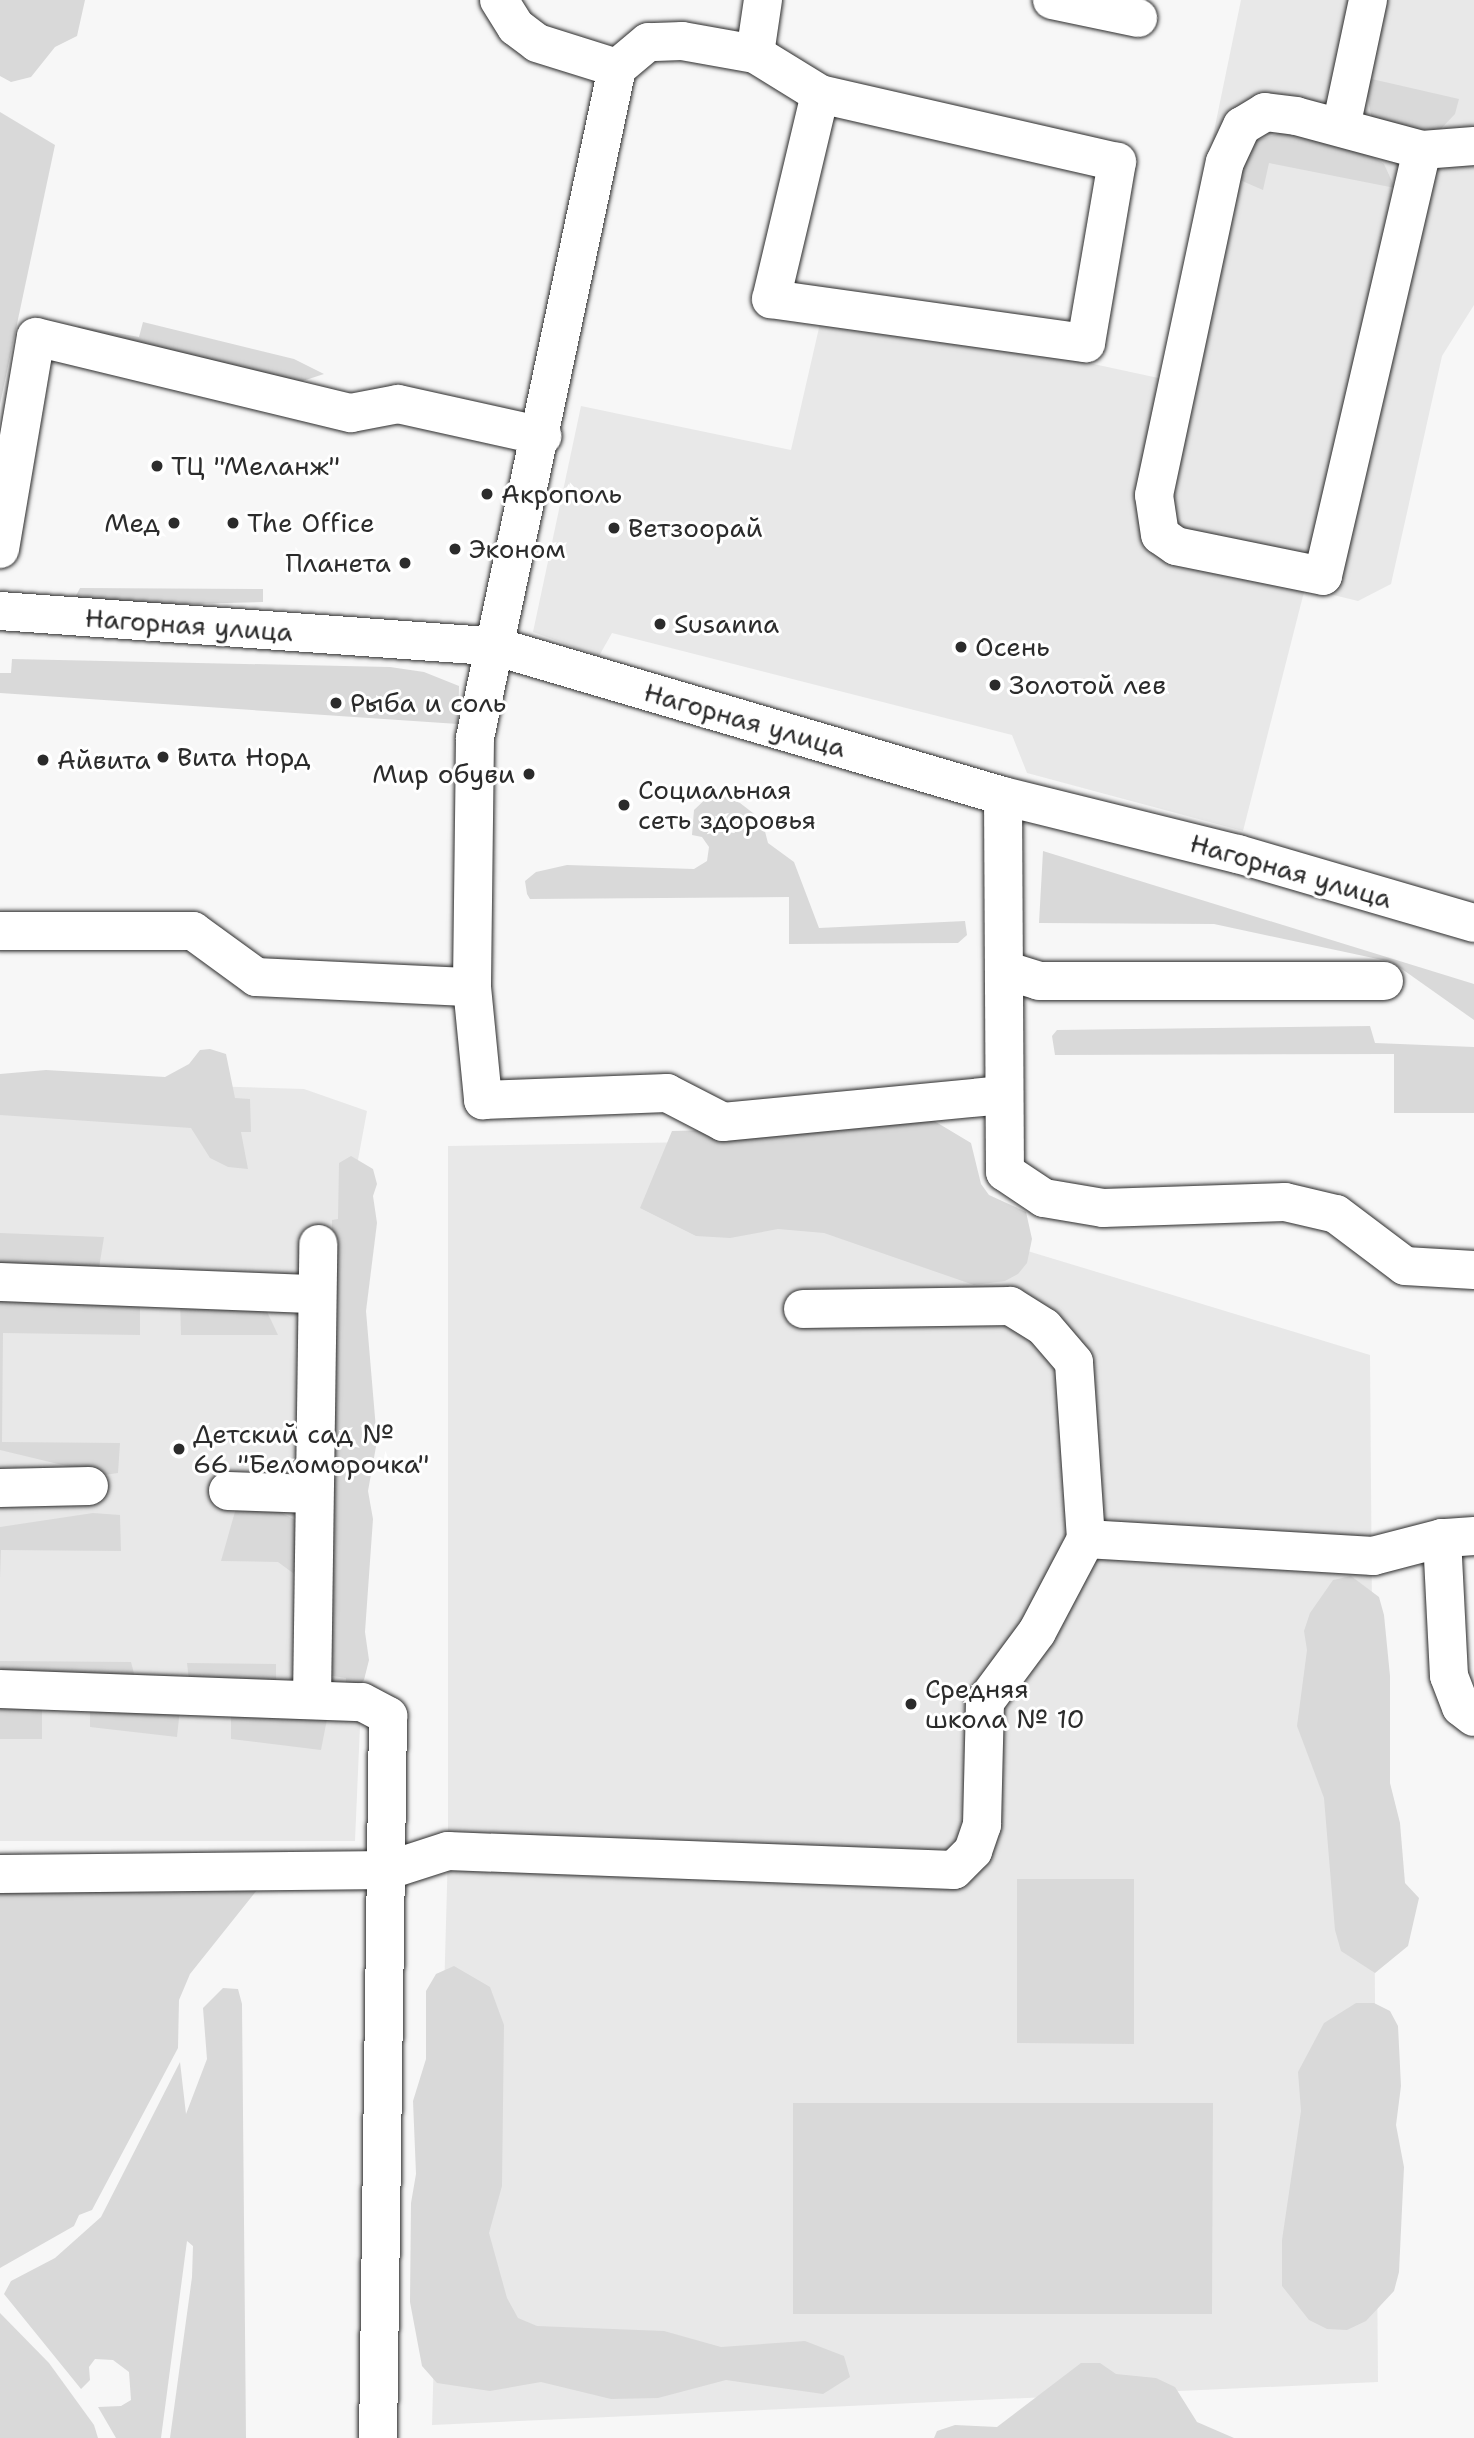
<!DOCTYPE html>
<html>
<head>
<meta charset="utf-8">
<style>
  body { margin:0 }
  #map { position:relative; width:1474px; height:2438px; overflow:hidden; background:#f7f7f7; font-family:"Shantell Sans",sans-serif }
  div>[style] { position:absolute }
  [style*='--x'] { left:calc(var(--x)*1px); top:calc(var(--y)*1px); width:calc(var(--w)*1px); rotate:calc(var(--a)*1deg) }
  .built>* { inset:0; background:#e8e8e8 }
  .green>* { inset:0; background:#d9d9d9 }
  .roads { filter:drop-shadow(0 0 2px #2b2b2b) drop-shadow(0 0 2px #2b2b2b) }
  .minor>* { height:38px; margin:-19px; padding:0 19px; transform-origin:19px; border-radius:19px; background:#fff }
  .dots>* { width:19px; height:19px; translate:-50% -50%; box-sizing:border-box; border:4px solid #fff; border-radius:50% }
  span { translate:-50% -50%; white-space:nowrap; text-align:center; line-height:1.15; -webkit-text-stroke:6px #fff; paint-order:stroke }
  .poi-label { font-size:26px; color:#2b2b2b }
  .left { translate:0 -50%; text-align:left }
  .right { translate:-100% -50%; text-align:right }
  .street-label { font-size:26px; color:#2b2b2b }
</style>
</head>
<body>
<div id="map">
  <div class="built">
    <div style="clip-path:polygon(1241px 0,1474px 0,1474px 305px,1442px 356px,1391px 584px,1358px 601px,1305px 588px,1243px 831px,1027px 773px,1012px 735px,612px 633px,599px 656px,533px 632px,581px 406px,791px 450px,824px 306px,1163px 379px)"></div>
    <div style="clip-path:polygon(0 1080px,304px 1089px,367px 1111px,355px 1176px,362px 1680px,355px 1841px,0 1841px)"></div>
    <div style="clip-path:polygon(887px 1139px,995px 1241px,1370px 1355px,1378px 2382px,432px 2425px,448px 1851px,448px 1146px)"></div>
  </div>
  <div class="green">
    <div style="clip-path:polygon(0 0,85px 0,77px 36px,55px 47px,31px 77px,11px 82px,0 76px)"></div>
    <div style="clip-path:polygon(1363px 77px,1459px 99px,1455px 114px,1436px 134px,1372px 119px)"></div>
    <div style="clip-path:polygon(0 112px,55px 145px,0 404px)"></div>
    <div style="clip-path:polygon(1281px 133px,1359px 148px,1384px 164px,1395px 188px,1269px 163px,1263px 190px,1233px 177px,1255px 141px)"></div>
    <div style="clip-path:polygon(143px 322px,294px 359px,324px 374px,281px 388px,74px 337px,78px 326px,139px 337px)"></div>
    <div style="clip-path:polygon(80px 588px,263px 589px,263px 602px,70px 607px)"></div>
    <div style="clip-path:polygon(12px 659px,390px 667px,424px 672px,459px 686px,458px 724px,0 693px,0 673px,11px 673px)"></div>
    <div style="clip-path:polygon(713px 792px,740px 803px,762px 820px,768px 843px,794px 862px,819px 928px,965px 921px,967px 935px,958px 943px,789px 944px,789px 897px,530px 899px,527px 894px,525px 881px,536px 872px,567px 865px,694px 869px,707px 861px,709px 847px,702px 837px,692px 835px,694px 810px)"></div>
    <div style="clip-path:polygon(1043px 851px,1474px 984px,1474px 1020px,1392px 962px,1214px 924px,1039px 923px)"></div>
    <div style="clip-path:polygon(1370px 1026px,1375px 1043px,1474px 1047px,1474px 1113px,1394px 1113px,1394px 1054px,1055px 1055px,1052px 1036px,1057px 1030px)"></div>
    <div style="clip-path:polygon(210px 1049px,226px 1054px,235px 1098px,250px 1099px,251px 1132px,241px 1132px,248px 1169px,228px 1167px,210px 1158px,191px 1128px,0 1115px,0 1074px,46px 1070px,165px 1077px,189px 1064px,200px 1050px)"></div>
    <div style="clip-path:polygon(917px 1117px,931px 1119px,971px 1143px,981px 1184px,989px 1195px,1026px 1212px,1032px 1239px,1027px 1263px,1018px 1274px,1005px 1281px,974px 1285px,824px 1233px,778px 1229px,730px 1238px,696px 1236px,640px 1208px,672px 1131px,880px 1126px)"></div>
    <div style="clip-path:polygon(351px 1156px,373px 1169px,377px 1184px,373px 1196px,377px 1223px,366px 1311px,377px 1441px,368px 1491px,373px 1519px,365px 1632px,369px 1660px,364px 1680px,358px 1687px,346px 1689px,346px 1678px,326px 1675px,332px 1220px,338px 1219px,339px 1163px)"></div>
    <div style="clip-path:polygon(0 1233px,104px 1237px,99px 1268px,0 1264px)"></div>
    <div style="clip-path:polygon(0 1298px,140px 1303px,140px 1335px,3px 1333px,2px 1442px,120px 1443px,118px 1473px,104px 1475px,0 1450px)"></div>
    <div style="clip-path:polygon(180px 1300px,262px 1301px,278px 1335px,181px 1335px)"></div>
    <div style="clip-path:polygon(236px 1508px,276px 1510px,301px 1523px,305px 1582px,278px 1562px,221px 1561px)"></div>
    <div style="clip-path:polygon(93px 1513px,120px 1515px,121px 1551px,1px 1550px,0 1579px,0 1527px)"></div>
    <div style="clip-path:polygon(1351px 1576px,1379px 1597px,1384px 1615px,1390px 1676px,1390px 1783px,1400px 1823px,1405px 1883px,1419px 1898px,1408px 1946px,1375px 1973px,1341px 1951px,1335px 1930px,1324px 1798px,1297px 1726px,1307px 1650px,1304px 1631px,1310px 1613px,1333px 1580px)"></div>
    <div style="clip-path:polygon(0 1661px,131px 1662px,135px 1677px,17px 1678px,0 1668px)"></div>
    <div style="clip-path:polygon(187px 1663px,276px 1664px,276px 1682px,189px 1681px)"></div>
    <div style="clip-path:polygon(0 1706px,42px 1707px,42px 1739px,0 1739px)"></div>
    <div style="clip-path:polygon(90px 1708px,180px 1709px,177px 1737px,90px 1727px)"></div>
    <div style="clip-path:polygon(231px 1711px,328px 1714px,321px 1750px,231px 1739px)"></div>
    <div style="clip-path:polygon(1017px 1879px,1134px 1879px,1134px 2044px,1017px 2043px)"></div>
    <div style="clip-path:polygon(0 1884px,257px 1890px,190px 1974px,179px 2000px,178px 2048px,92px 2210px,79px 2215px,74px 2226px,0 2268px)"></div>
    <div style="clip-path:polygon(454px 1966px,490px 1987px,504px 2025px,502px 2186px,489px 2233px,507px 2298px,518px 2318px,537px 2326px,664px 2331px,721px 2347px,805px 2341px,844px 2356px,850px 2377px,823px 2394px,726px 2380px,658px 2398px,611px 2399px,541px 2382px,490px 2391px,437px 2383px,422px 2366px,410px 2302px,411px 2203px,416px 2174px,413px 2101px,426px 2059px,426px 1991px,436px 1974px)"></div>
    <div style="clip-path:polygon(223px 1988px,238px 1989px,242px 2004px,246px 2438px,170px 2438px,192px 2277px,193px 2246px,187px 2241px,161px 2438px,116px 2438px,98px 2407px,121px 2406px,131px 2400px,129px 2372px,113px 2360px,95px 2359px,89px 2367px,90px 2380px,81px 2389px,4px 2294px,11px 2281px,55px 2258px,101px 2217px,180px 2062px,186px 2114px,207px 2059px,203px 2008px)"></div>
    <div style="clip-path:polygon(1356px 2003px,1374px 2003px,1390px 2011px,1398px 2026px,1401px 2086px,1396px 2125px,1404px 2167px,1399px 2272px,1394px 2291px,1366px 2321px,1347px 2330px,1327px 2329px,1309px 2320px,1282px 2286px,1282px 2240px,1301px 2111px,1298px 2072px,1324px 2023px)"></div>
    <div style="clip-path:polygon(793px 2103px,1213px 2103px,1212px 2314px,793px 2314px)"></div>
    <div style="clip-path:polygon(0 2313px,49px 2363px,94px 2425px,98px 2438px,0 2438px)"></div>
    <div style="clip-path:polygon(1081px 2363px,1100px 2363px,1116px 2374px,1156px 2378px,1175px 2387px,1197px 2422px,1234px 2438px,934px 2438px,937px 2431px,955px 2425px,997px 2427px)"></div>
  </div>
  <div class="roads">
    <div class="minor">
      <div style="--x:499;--y:0;--w:32;--a:58"></div>
      <div style="--x:516;--y:27;--w:26;--a:37"></div>
      <div style="--x:537;--y:43;--w:84;--a:17.4"></div>
      <div style="--x:1052;--y:0;--w:88;--a:11.8"></div>
      <div style="--x:755;--y:54;--w:55;--a:-81.6"></div>
      <div style="--x:820;--y:94;--w:211;--a:103.4"></div>
      <div style="--x:771;--y:299;--w:318;--a:8"></div>
      <div style="--x:1086;--y:343;--w:184;--a:-80.3"></div>
      <div style="--x:1117;--y:162;--w:305;--a:-167.1"></div>
      <div style="--x:820;--y:94;--w:76;--a:-148.4"></div>
      <div style="--x:755;--y:54;--w:74;--a:-169.9"></div>
      <div style="--x:682;--y:41;--w:34;--a:178"></div>
      <div style="--x:648;--y:42;--w:40;--a:140"></div>
      <div style="--x:617;--y:68;--w:685;--a:101.97"></div>
      <div style="--x:475;--y:738;--w:249;--a:90.7"></div>
      <div style="--x:472;--y:987;--w:114;--a:84.4"></div>
      <div style="--x:483;--y:1100;--w:184;--a:-2.2"></div>
      <div style="--x:667;--y:1093;--w:63;--a:27.4"></div>
      <div style="--x:723;--y:1122;--w:282;--a:-5.5"></div>
      <div style="--x:1341;--y:127;--w:130;--a:-78"></div>
      <div style="--x:1422;--y:150;--w:437;--a:103.1"></div>
      <div style="--x:1323;--y:576;--w:150;--a:-168.5"></div>
      <div style="--x:1176;--y:546;--w:19;--a:-145"></div>
      <div style="--x:1160;--y:535;--w:40;--a:-98.5"></div>
      <div style="--x:1154;--y:495;--w:340;--a:-78"></div>
      <div style="--x:1225;--y:162;--w:40;--a:-65"></div>
      <div style="--x:1242;--y:126;--w:27;--a:-31"></div>
      <div style="--x:1265;--y:112;--w:31;--a:7"></div>
      <div style="--x:1296;--y:116;--w:131;--a:15.1"></div>
      <div style="--x:1422;--y:150;--w:52;--a:-4.4"></div>
      <div style="--x:0;--y:549;--w:215;--a:-80.4"></div>
      <div style="--x:36;--y:337;--w:324;--a:13.6"></div>
      <div style="--x:351;--y:413;--w:48;--a:-10.8"></div>
      <div style="--x:398;--y:404;--w:148;--a:12.5"></div>
      <div style="--x:0;--y:611;--w:498;--a:4.1"></div>
      <div style="--x:497;--y:647;--w:527;--a:16.41"></div>
      <div style="--x:1003;--y:796;--w:242;--a:13.9"></div>
      <div style="--x:1238;--y:854;--w:246;--a:16.3"></div>
      <div style="--x:1003;--y:796;--w:376;--a:89.7"></div>
      <div style="--x:1005;--y:1172;--w:47;--a:33.7"></div>
      <div style="--x:1044;--y:1198;--w:60;--a:9.6"></div>
      <div style="--x:1103;--y:1208;--w:182;--a:-1.9"></div>
      <div style="--x:1285;--y:1202;--w:52;--a:13.2"></div>
      <div style="--x:1336;--y:1214;--w:86;--a:37"></div>
      <div style="--x:1405;--y:1266;--w:69;--a:3.3"></div>
      <div style="--x:0;--y:931;--w:193;--a:0"></div>
      <div style="--x:193;--y:931;--w:78;--a:36.1"></div>
      <div style="--x:256;--y:977;--w:216;--a:2.7"></div>
      <div style="--x:1004;--y:970;--w:37;--a:17"></div>
      <div style="--x:1039;--y:981;--w:345;--a:0"></div>
      <div style="--x:0;--y:1282;--w:317;--a:2.2"></div>
      <div style="--x:0;--y:1488;--w:89;--a:-1.3"></div>
      <div style="--x:228;--y:1491;--w:85;--a:2"></div>
      <div style="--x:1474;--y:1536;--w:32;--a:176"></div>
      <div style="--x:1442;--y:1538;--w:138;--a:87.1"></div>
      <div style="--x:1449;--y:1676;--w:33;--a:69"></div>
      <div style="--x:1461;--y:1707;--w:16;--a:38"></div>
      <div style="--x:1086;--y:1539;--w:288;--a:3.4"></div>
      <div style="--x:1373;--y:1556;--w:71;--a:-14.6"></div>
      <div style="--x:0;--y:1689;--w:362;--a:2.1"></div>
      <div style="--x:362;--y:1702;--w:30;--a:28"></div>
      <div style="--x:388;--y:1716;--w:722;--a:90.79"></div>
      <div style="--x:312;--y:1700;--w:456;--a:-89.2"></div>
      <div style="--x:0;--y:1874;--w:389;--a:-0.6"></div>
      <div style="--x:389;--y:1870;--w:62;--a:-17.9"></div>
      <div style="--x:448;--y:1851;--w:506;--a:2.15"></div>
      <div style="--x:954;--y:1870;--w:27;--a:-45"></div>
      <div style="--x:973;--y:1851;--w:28;--a:-71"></div>
      <div style="--x:982;--y:1825;--w:123;--a:-88.6"></div>
      <div style="--x:985;--y:1702;--w:87;--a:-53.4"></div>
      <div style="--x:1037;--y:1632;--w:105;--a:-62.2"></div>
      <div style="--x:1086;--y:1539;--w:177;--a:-93.9"></div>
      <div style="--x:1074;--y:1362;--w:46;--a:-130.6"></div>
      <div style="--x:1044;--y:1327;--w:40;--a:-148"></div>
      <div style="--x:1010;--y:1306;--w:207;--a:179.2"></div>
    </div>
  </div>
  <div class="dots">
    <div style="left:157px;top:466px;background:#2b2b2b"></div>
    <div style="left:487px;top:494px;background:#2b2b2b"></div>
    <div style="left:174px;top:523px;background:#2b2b2b"></div>
    <div style="left:233px;top:523px;background:#2b2b2b"></div>
    <div style="left:614px;top:528px;background:#2b2b2b"></div>
    <div style="left:455px;top:549px;background:#2b2b2b"></div>
    <div style="left:405px;top:563px;background:#2b2b2b"></div>
    <div style="left:660px;top:624px;background:#2b2b2b"></div>
    <div style="left:961px;top:647px;background:#2b2b2b"></div>
    <div style="left:995px;top:685px;background:#2b2b2b"></div>
    <div style="left:336px;top:703px;background:#2b2b2b"></div>
    <div style="left:163px;top:757px;background:#2b2b2b"></div>
    <div style="left:43px;top:760px;background:#2b2b2b"></div>
    <div style="left:529px;top:774px;background:#2b2b2b"></div>
    <div style="left:624px;top:805px;background:#2b2b2b"></div>
    <div style="left:179px;top:1449px;background:#2b2b2b"></div>
    <div style="left:911px;top:1704px;background:#2b2b2b"></div>
  </div>
  <div class="poi-label">
    <span class="left" style="left:171px;top:466px">ТЦ "Меланж"</span>
    <span class="left" style="left:501px;top:494px">Акрополь</span>
    <span class="right" style="left:160px;top:523px">Мед</span>
    <span class="left" style="left:247px;top:523px">The Office</span>
    <span class="left" style="left:628px;top:528px">Ветзоорай</span>
    <span class="left" style="left:469px;top:549px">Эконом</span>
    <span class="right" style="left:391px;top:563px">Планета</span>
    <span class="left" style="left:674px;top:624px">Susanna</span>
    <span class="left" style="left:975px;top:647px">Осень</span>
    <span class="left" style="left:1009px;top:685px">Золотой лев</span>
    <span class="left" style="left:350px;top:703px">Рыба и соль</span>
    <span class="left" style="left:177px;top:757px">Вита Норд</span>
    <span class="left" style="left:57px;top:760px">Айвита</span>
    <span class="right" style="left:515px;top:774px">Мир обуви</span>
    <span class="left" style="left:638px;top:805px">Социальная<br>сеть здоровья</span>
    <span class="left" style="left:193px;top:1449px">Детский сад №<br>66 "Беломорочка"</span>
    <span class="left" style="left:925px;top:1704px">Средняя<br>школа № 10</span>
  </div>
  <div class="street-label">
    <span style="left:189px;top:625px;rotate:4deg">Нагорная улица</span>
    <span style="left:745px;top:720px;rotate:16deg">Нагорная улица</span>
    <span style="left:1291px;top:871px;rotate:16deg">Нагорная улица</span>
  </div>
</div>
</body>
</html>
